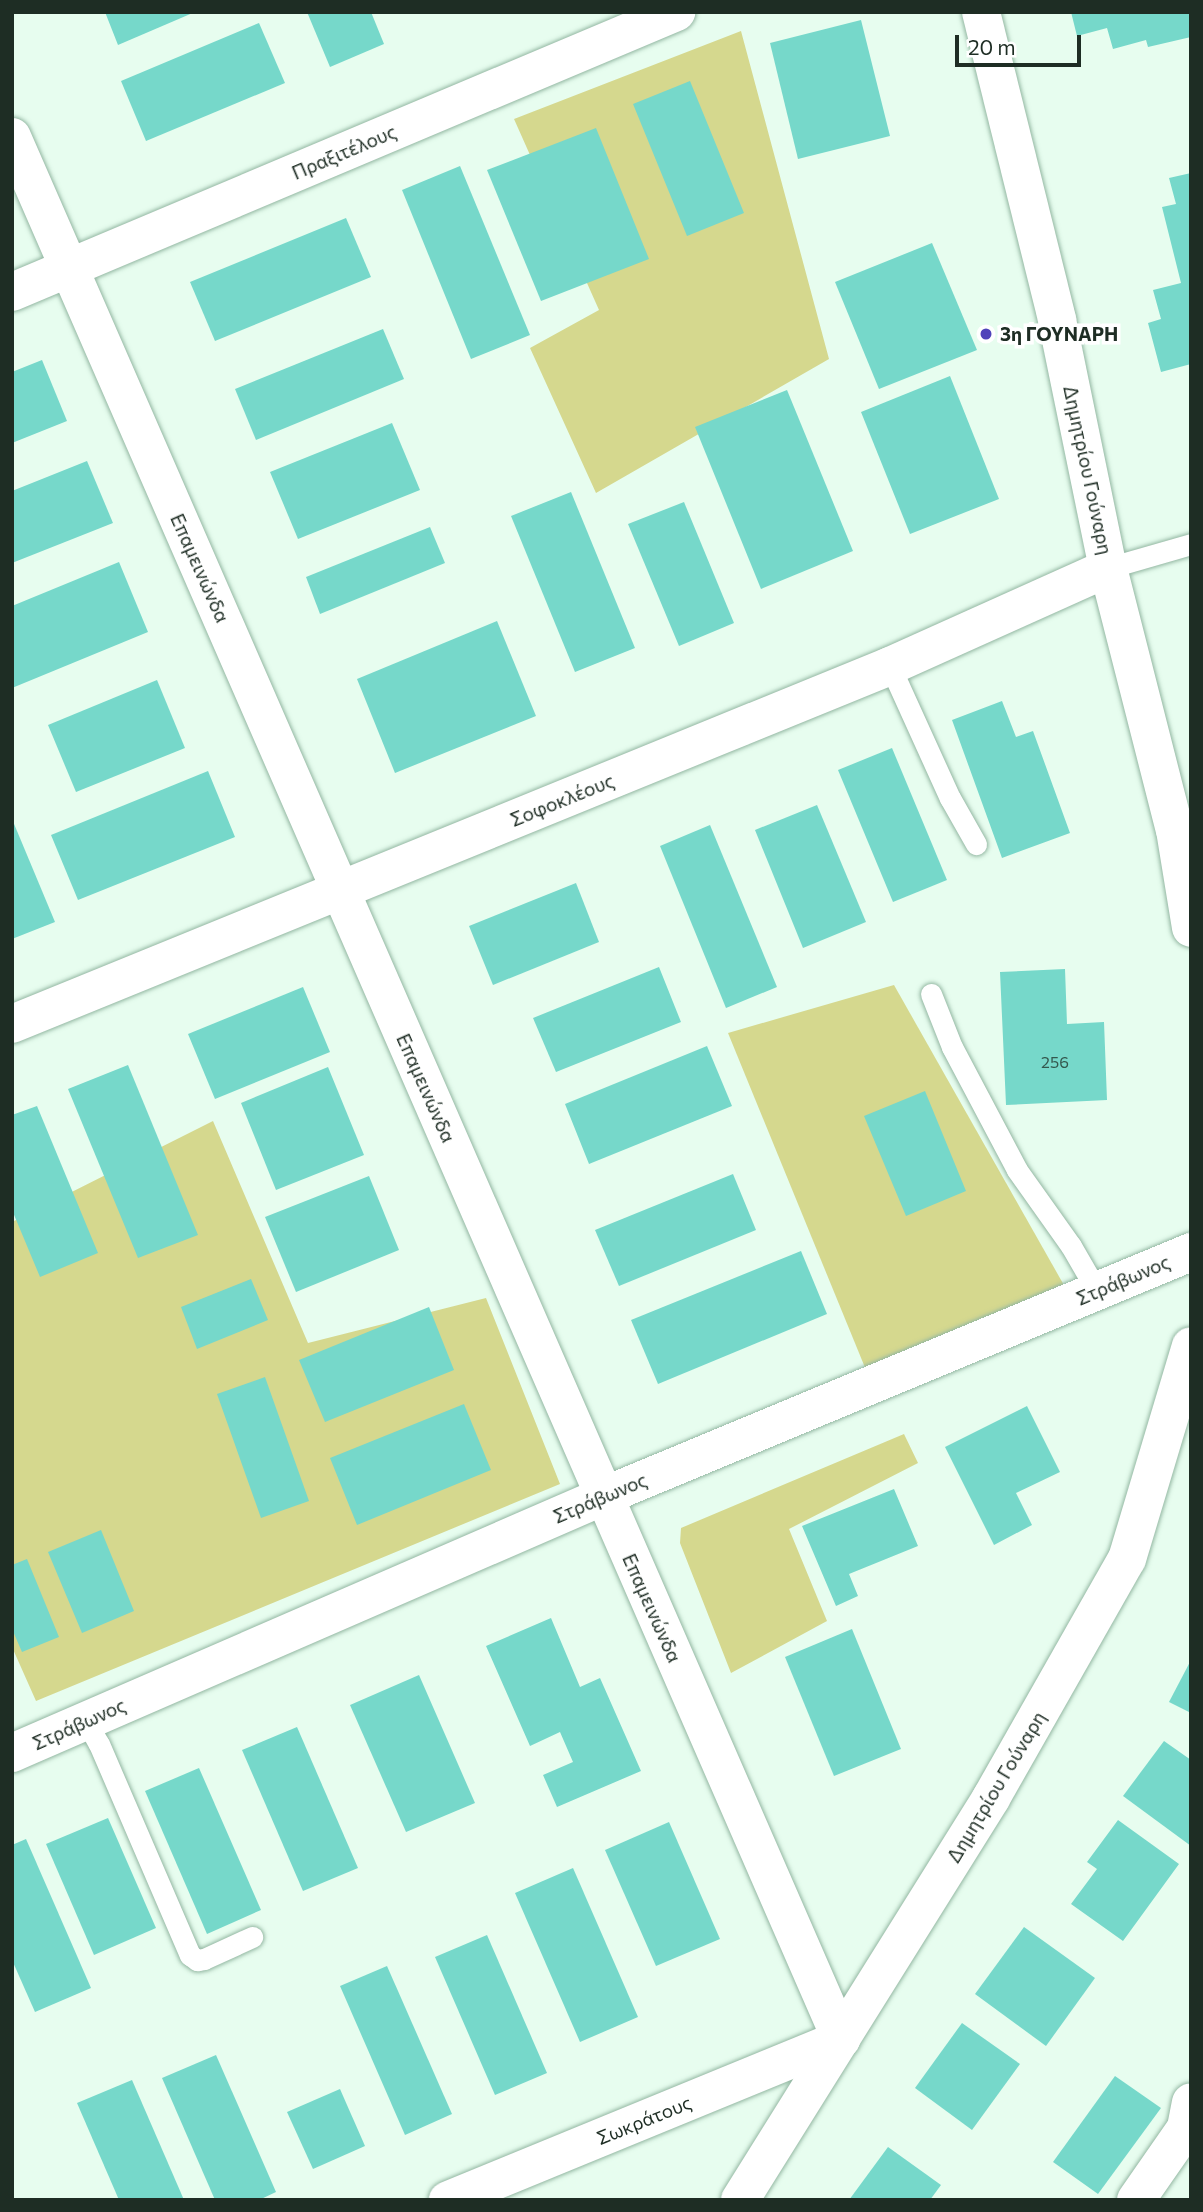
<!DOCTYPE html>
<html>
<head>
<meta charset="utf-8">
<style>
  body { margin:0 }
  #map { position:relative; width:1203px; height:2212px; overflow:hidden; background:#e7fdef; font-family:Commissioner,sans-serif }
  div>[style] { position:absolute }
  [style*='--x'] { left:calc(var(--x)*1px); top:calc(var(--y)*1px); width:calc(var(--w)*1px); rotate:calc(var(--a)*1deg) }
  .green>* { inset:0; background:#d5d88e }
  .building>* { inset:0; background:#76d8ca }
  .roads { filter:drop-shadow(0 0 2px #93b7a2) drop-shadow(0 0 2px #93b7a2) }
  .service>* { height:21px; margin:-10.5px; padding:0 10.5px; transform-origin:10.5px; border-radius:10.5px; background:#fff }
  .minor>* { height:38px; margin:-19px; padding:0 19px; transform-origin:19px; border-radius:19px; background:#fff }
  .secondary>* { height:38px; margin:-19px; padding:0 19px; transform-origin:19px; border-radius:19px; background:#fff }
  .dots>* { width:19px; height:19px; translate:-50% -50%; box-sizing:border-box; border:4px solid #fff; border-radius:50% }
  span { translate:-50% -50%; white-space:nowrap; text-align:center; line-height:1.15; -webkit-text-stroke:7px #fff; paint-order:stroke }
  .number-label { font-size:16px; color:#34584e }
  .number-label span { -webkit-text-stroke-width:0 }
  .street-label { font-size:19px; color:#1e2d24 }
  .poi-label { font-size:19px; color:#1e2d24; font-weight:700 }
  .left { translate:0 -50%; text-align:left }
  .frame { position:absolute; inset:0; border:14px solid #1e2d24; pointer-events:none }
  .scale { position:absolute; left:955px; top:35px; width:126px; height:32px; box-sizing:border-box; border:4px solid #1e2d24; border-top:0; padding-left:9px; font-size:21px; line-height:24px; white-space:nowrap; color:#1e2d24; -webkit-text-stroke:5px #fff; paint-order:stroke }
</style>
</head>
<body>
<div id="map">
  <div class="green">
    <div style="clip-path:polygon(741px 31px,829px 359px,596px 493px,530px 348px,599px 310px,514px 119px)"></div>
    <div style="clip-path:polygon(894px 985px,1065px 1287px,866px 1370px,728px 1033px)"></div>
    <div style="clip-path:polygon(213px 1121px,308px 1343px,486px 1298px,560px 1484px,36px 1701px,12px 1647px,12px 1222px)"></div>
    <div style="clip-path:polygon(904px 1434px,918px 1463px,789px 1529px,827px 1621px,731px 1673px,680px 1543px,681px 1528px)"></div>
  </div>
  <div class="building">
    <div style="clip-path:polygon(105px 12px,195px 12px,118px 45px)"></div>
    <div style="clip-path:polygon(307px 12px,371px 12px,384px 44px,330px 67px)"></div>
    <div style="clip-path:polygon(1071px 12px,1191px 12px,1191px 37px,1148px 47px,1146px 40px,1113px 49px,1107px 28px,1077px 36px)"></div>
    <div style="clip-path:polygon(861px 20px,890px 136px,798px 159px,770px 43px)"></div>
    <div style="clip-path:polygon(259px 23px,285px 83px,146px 141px,121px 81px)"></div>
    <div style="clip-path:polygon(690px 81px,744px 213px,687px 236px,633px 104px)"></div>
    <div style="clip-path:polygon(596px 128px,649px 259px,541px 301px,487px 170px)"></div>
    <div style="clip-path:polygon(460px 166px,530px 335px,471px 359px,402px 190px)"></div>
    <div style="clip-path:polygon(1191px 173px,1191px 364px,1161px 372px,1148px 323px,1161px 319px,1153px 290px,1181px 283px,1162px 207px,1176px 204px,1169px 178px)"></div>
    <div style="clip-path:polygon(346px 218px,371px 277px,215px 341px,190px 282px)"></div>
    <div style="clip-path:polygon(932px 243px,977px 350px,879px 389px,835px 282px)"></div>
    <div style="clip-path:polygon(383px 329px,404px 379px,256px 440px,235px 389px)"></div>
    <div style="clip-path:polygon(42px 360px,67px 421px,12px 443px,12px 372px)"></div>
    <div style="clip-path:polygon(950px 376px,999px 499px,910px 534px,861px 412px)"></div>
    <div style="clip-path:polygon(787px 390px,853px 551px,761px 589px,695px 427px)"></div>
    <div style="clip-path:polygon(392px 423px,420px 490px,298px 539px,270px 472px)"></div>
    <div style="clip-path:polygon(87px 461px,113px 523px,12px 563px,12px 491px)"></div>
    <div style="clip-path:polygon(571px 492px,635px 648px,575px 672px,511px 516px)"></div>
    <div style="clip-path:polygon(684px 502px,734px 623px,679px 646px,628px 524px)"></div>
    <div style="clip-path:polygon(430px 527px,445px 563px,320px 614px,306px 577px)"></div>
    <div style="clip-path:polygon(119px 562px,148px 632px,12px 688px,12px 606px)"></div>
    <div style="clip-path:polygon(497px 621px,536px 716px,395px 773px,357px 679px)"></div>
    <div style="clip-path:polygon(157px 680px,185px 748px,76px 792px,48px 725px)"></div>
    <div style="clip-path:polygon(1002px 701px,1016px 737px,1033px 731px,1070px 833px,1002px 858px,952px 720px)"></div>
    <div style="clip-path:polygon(892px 748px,947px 880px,893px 902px,838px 770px)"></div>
    <div style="clip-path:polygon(208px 771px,235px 837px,78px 900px,51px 835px)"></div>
    <div style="clip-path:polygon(817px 805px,866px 922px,803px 948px,755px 830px)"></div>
    <div style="clip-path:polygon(12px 819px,55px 922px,12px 939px)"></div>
    <div style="clip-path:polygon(710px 825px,777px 987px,726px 1008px,660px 846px)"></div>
    <div style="clip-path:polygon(576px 883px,599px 942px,493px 985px,469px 926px)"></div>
    <div style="clip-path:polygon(659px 967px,681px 1022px,556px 1072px,533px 1018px)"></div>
    <div style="clip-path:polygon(1065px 969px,1067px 1024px,1104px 1022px,1107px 1100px,1006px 1105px,1000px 972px)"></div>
    <div style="clip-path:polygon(303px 987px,330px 1052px,215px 1099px,188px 1034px)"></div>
    <div style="clip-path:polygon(707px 1046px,732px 1106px,589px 1164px,565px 1104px)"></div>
    <div style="clip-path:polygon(128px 1065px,198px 1235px,138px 1258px,68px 1089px)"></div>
    <div style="clip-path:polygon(328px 1067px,364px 1155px,276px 1190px,241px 1103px)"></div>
    <div style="clip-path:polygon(925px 1091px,966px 1191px,906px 1216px,864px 1116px)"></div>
    <div style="clip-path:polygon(37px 1106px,98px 1253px,40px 1277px,12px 1210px,12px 1115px)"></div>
    <div style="clip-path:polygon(733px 1174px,756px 1230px,619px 1286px,595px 1230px)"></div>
    <div style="clip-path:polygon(369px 1176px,399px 1250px,296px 1292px,265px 1217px)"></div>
    <div style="clip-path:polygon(801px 1251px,827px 1314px,658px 1384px,631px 1320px)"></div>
    <div style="clip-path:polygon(251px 1279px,268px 1320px,197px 1349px,181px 1307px)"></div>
    <div style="clip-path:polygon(429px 1307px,454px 1370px,325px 1422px,299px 1360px)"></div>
    <div style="clip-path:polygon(265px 1377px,309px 1501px,261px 1518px,217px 1394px)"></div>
    <div style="clip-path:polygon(464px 1404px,491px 1470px,357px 1525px,330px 1458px)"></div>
    <div style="clip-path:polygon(1027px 1406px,1060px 1472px,1016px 1493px,1032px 1525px,994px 1545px,945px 1447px)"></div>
    <div style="clip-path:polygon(894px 1489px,918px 1546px,849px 1574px,858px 1596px,836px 1606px,802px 1526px)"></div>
    <div style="clip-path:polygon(101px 1530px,134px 1611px,82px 1633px,48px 1552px)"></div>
    <div style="clip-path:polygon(27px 1559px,59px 1637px,22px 1652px,12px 1629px,12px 1565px)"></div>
    <div style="clip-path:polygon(551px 1618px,580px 1687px,600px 1678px,641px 1771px,557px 1807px,543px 1775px,573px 1762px,560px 1732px,530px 1746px,486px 1646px)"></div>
    <div style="clip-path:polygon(852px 1629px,901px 1749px,834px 1776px,785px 1657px)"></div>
    <div style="clip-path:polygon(1191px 1660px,1191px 1713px,1169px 1702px)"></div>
    <div style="clip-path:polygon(419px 1675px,475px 1803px,406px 1832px,350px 1705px)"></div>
    <div style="clip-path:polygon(297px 1727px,358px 1868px,303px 1891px,242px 1750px)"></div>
    <div style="clip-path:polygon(1164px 1741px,1191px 1760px,1191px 1846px,1123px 1796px)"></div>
    <div style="clip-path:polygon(199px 1768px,261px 1910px,207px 1934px,145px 1791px)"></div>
    <div style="clip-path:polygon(108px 1818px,156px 1928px,94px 1955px,46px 1844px)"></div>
    <div style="clip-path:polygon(1118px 1820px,1179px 1864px,1123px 1941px,1071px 1904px,1097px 1869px,1087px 1862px)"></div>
    <div style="clip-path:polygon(669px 1822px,720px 1939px,656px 1966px,605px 1850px)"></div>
    <div style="clip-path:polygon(26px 1839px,91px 1988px,35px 2012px,12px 1960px,12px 1845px)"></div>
    <div style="clip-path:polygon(573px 1868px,638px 2017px,580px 2042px,515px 1893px)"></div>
    <div style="clip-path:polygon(1024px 1927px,1095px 1978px,1046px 2046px,975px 1994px)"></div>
    <div style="clip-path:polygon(487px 1935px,547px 2073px,495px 2095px,435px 1957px)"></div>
    <div style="clip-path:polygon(387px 1966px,452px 2114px,405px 2135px,340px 1986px)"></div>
    <div style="clip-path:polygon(962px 2023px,1020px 2064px,972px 2130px,915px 2088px)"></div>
    <div style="clip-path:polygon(216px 2055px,276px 2192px,259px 2200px,215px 2200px,162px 2078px)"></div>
    <div style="clip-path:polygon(1115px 2076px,1161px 2108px,1098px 2194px,1053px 2162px)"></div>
    <div style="clip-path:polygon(132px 2080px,184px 2200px,119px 2200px,77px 2103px)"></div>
    <div style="clip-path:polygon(340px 2089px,365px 2146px,313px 2169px,287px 2112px)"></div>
    <div style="clip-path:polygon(888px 2147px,941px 2185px,930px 2200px,849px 2200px)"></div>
  </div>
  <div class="roads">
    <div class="service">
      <div style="--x:1108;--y:568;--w:86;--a:-16.1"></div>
      <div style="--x:890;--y:666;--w:145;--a:65.6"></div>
      <div style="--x:950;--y:798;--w:53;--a:60.5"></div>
      <div style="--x:931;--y:994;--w:57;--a:68.4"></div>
      <div style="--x:952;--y:1047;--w:139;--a:62.1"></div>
      <div style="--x:1017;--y:1170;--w:93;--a:54.6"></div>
      <div style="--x:1071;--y:1246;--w:52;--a:60"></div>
      <div style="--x:86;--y:1721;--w:26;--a:61"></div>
      <div style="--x:99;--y:1744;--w:230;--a:66.7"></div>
      <div style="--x:190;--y:1955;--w:9;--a:36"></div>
      <div style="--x:197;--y:1960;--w:7;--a:-8"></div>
      <div style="--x:204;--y:1959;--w:53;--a:-24.6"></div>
    </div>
    <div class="minor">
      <div style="--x:12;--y:137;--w:2075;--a:66.45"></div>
      <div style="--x:841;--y:2039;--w:425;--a:157.7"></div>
      <div style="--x:12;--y:292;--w:721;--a:-22.86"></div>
      <div style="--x:12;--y:1024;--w:948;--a:-22.18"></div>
      <div style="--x:890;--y:666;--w:239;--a:-24.2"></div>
      <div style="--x:12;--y:1753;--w:645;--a:-23.47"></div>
      <div style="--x:604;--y:1496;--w:636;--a:-22.57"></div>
      <div style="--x:1136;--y:2200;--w:88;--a:-55.2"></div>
      <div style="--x:1186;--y:2128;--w:26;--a:-79"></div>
    </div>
    <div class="secondary">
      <div style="--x:981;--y:12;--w:317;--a:76.1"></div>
      <div style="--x:1057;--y:320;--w:253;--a:78.4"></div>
      <div style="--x:1108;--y:568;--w:270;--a:75.7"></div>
      <div style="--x:1175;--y:830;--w:99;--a:80.7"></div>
      <div style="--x:740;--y:2200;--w:474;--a:-58"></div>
      <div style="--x:991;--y:1798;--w:275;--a:-60.4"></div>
      <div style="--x:1127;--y:1559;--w:222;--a:-73.3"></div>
    </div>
  </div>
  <div class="dots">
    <div style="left:986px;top:334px;background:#4f43ba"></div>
  </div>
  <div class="number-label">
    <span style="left:1055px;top:1062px">256</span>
  </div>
  <div class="street-label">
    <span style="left:344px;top:152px;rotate:-23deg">Πραξιτέλους</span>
    <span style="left:1088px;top:470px;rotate:78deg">Δημητρίου Γούναρη</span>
    <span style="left:200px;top:568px;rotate:66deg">Επαμεινώνδα</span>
    <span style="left:562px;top:800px;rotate:-22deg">Σοφοκλέους</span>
    <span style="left:426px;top:1088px;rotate:66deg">Επαμεινώνδα</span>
    <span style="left:1123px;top:1280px;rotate:-23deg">Στράβωνος</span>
    <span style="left:600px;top:1498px;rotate:-23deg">Στράβωνος</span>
    <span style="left:652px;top:1608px;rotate:66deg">Επαμεινώνδα</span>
    <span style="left:79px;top:1724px;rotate:-24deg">Στράβωνος</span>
    <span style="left:996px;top:1787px;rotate:-59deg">Δημητρίου Γούναρη</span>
    <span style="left:644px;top:2120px;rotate:-22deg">Σωκράτους</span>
  </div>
  <div class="poi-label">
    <span class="left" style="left:1000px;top:334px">3η ΓΟΥΝΑΡΗ</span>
  </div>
  <div class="frame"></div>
  <div class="scale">20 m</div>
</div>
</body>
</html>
